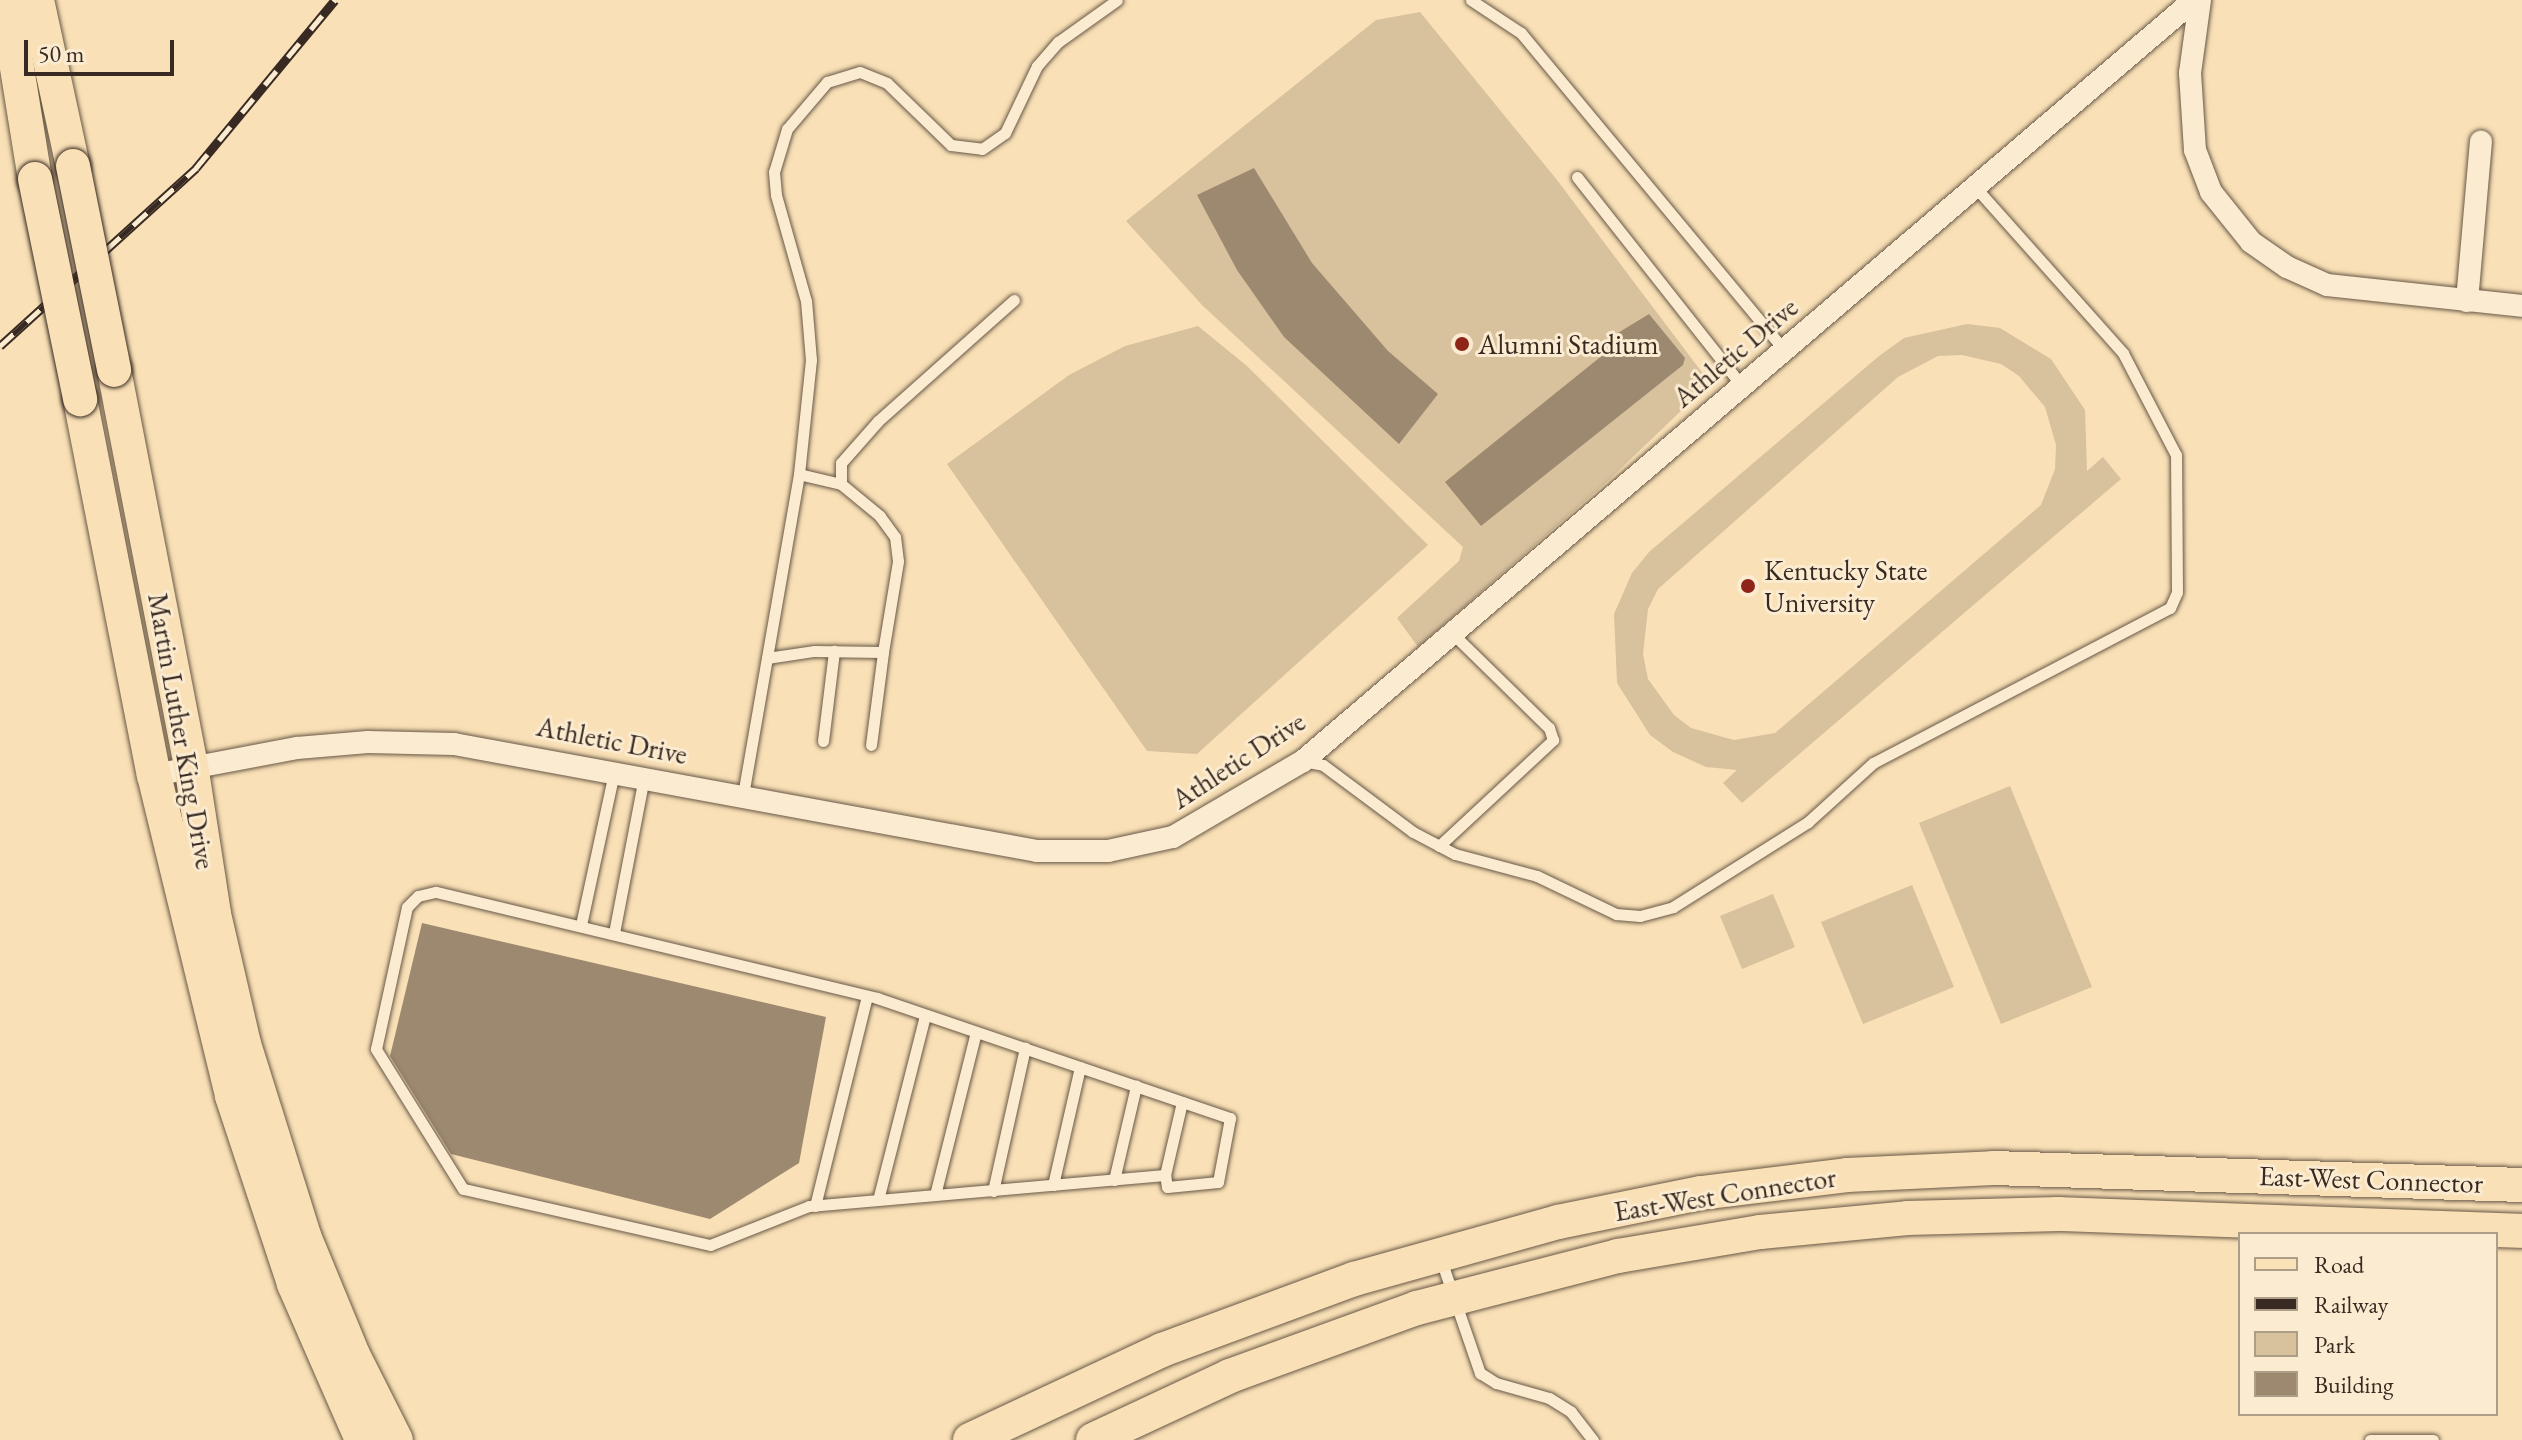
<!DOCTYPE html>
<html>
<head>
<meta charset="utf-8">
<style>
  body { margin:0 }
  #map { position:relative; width:2522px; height:1440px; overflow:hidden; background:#f9e0b6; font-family:"EB Garamond",serif }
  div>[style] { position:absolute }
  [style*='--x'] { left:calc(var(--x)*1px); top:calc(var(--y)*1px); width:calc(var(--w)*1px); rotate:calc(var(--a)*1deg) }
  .green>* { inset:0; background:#d8c19d }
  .building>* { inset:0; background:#9c896f }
  .roads { filter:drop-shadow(0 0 2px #685847) drop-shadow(0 0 2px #685847) }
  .lane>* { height:11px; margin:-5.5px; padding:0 5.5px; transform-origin:5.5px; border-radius:5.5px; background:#fbebd0 }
  .street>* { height:22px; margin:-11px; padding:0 11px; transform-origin:11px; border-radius:11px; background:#fbebd0 }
  .primary>* { height:34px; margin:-17px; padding:0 17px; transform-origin:17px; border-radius:17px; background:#f9e0b6 }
  .rail>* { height:9px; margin-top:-4.5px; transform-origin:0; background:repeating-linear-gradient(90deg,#fbebd0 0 18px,#382a22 0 36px); box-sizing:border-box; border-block:2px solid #382a22 }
  .bridges { filter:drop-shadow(0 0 2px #382a22) drop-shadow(0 0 2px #382a22) }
  .primary-bridge>* { height:34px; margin:-17px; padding:0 17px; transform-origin:17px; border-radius:17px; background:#f9e0b6 }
  .dots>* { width:22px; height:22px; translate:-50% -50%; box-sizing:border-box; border:4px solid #fbebd0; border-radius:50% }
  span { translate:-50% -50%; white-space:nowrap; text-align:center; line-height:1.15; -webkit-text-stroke:6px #fbebd0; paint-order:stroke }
  .poi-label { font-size:28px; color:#382a22 }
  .left { translate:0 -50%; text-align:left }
  .street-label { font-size:28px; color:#382a22 }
  .legend { position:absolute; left:2238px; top:1232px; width:260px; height:184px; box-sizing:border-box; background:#fbebd0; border:2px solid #ad9e8a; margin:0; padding:10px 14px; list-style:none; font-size:24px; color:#382a22 }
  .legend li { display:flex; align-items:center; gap:16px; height:40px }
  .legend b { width:40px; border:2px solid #ad9e8a }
  .scale { position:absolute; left:24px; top:40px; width:150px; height:36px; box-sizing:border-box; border:4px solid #382a22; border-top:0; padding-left:10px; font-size:24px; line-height:28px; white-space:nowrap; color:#382a22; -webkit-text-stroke:6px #fbebd0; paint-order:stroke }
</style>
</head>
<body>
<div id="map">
  <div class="green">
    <div style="clip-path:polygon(1420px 12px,1557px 180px,1710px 383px,1609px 480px,1418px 647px,1397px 618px,1459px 561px,1463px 547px,1202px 305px,1126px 221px,1376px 20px)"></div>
    <div style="clip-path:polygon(evenodd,1967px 324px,2000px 328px,2051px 359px,2085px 410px,2087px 471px,2103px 457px,2121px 479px,1742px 803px,1723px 783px,1737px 770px,1706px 767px,1673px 752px,1650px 735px,1617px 683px,1614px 614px,1632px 573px,1649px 552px,1879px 356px,1904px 338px,1967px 324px,1962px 355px,2001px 364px,2019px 376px,2045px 407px,2056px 445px,2055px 469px,2041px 505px,1775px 733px,1734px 740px,1691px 728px,1674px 715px,1648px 679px,1643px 654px,1648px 609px,1658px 589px,1898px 377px,1938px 356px,1962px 355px)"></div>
    <div style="clip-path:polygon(1198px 326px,1247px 366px,1428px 545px,1197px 754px,1147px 751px,947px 464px,1069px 375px,1125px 346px)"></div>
    <div style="clip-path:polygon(2010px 786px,2092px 987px,2001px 1024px,1919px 823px)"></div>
    <div style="clip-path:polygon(1912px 885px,1954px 987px,1863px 1024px,1821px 922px)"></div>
    <div style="clip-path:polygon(1773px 894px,1795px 947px,1742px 969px,1720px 916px)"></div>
  </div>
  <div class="building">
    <div style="clip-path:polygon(1254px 168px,1312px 263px,1388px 351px,1438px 394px,1399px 444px,1284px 337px,1237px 270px,1197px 195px)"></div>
    <div style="clip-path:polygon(1649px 314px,1685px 358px,1683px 365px,1481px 526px,1445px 482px,1614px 346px,1608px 339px)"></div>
    <div style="clip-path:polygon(422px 923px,826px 1017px,799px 1163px,710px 1219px,451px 1154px,390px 1056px)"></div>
  </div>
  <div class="roads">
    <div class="lane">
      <div style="--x:1471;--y:0;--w:60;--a:33.4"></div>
      <div style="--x:1521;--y:33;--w:412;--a:50.3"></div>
      <div style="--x:1577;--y:177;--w:266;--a:51.7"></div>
      <div style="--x:841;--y:484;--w:21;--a:-90"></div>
      <div style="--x:841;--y:463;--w:56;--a:-48.6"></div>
      <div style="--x:878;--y:421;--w:182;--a:-41.7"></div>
      <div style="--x:767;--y:658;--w:48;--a:-8.5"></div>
      <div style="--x:814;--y:651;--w:69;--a:0.8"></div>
      <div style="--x:883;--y:652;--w:92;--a:-80.6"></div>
      <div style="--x:898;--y:561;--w:24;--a:-97"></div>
      <div style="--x:895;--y:537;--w:26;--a:-126"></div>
      <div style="--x:880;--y:516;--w:50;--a:-140.6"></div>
      <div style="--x:841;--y:484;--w:43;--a:-166.6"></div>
      <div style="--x:823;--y:741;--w:91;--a:-83"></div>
      <div style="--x:871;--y:745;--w:94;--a:-82.6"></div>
      <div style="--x:1303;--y:761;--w:20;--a:11"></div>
      <div style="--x:1323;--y:765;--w:112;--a:36.7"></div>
      <div style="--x:1413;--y:832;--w:47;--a:27.6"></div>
      <div style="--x:1455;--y:854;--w:85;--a:15"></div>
      <div style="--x:1537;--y:876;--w:88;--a:25.7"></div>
      <div style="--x:1616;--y:914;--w:24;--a:5"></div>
      <div style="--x:1640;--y:916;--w:34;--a:-15"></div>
      <div style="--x:1673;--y:907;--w:160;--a:-32.2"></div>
      <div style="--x:1808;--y:822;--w:88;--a:-42.2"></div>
      <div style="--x:1873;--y:763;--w:335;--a:-27.6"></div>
      <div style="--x:2170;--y:608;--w:17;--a:-66"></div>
      <div style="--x:2177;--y:592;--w:137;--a:-90.4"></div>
      <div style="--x:2176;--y:455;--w:115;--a:-117.5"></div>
      <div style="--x:2123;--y:353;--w:222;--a:-131.7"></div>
      <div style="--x:743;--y:795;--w:326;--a:-80.1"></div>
      <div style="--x:799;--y:474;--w:115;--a:-84"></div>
      <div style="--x:811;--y:360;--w:59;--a:-94.8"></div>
      <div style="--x:806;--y:301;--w:110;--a:-105.8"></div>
      <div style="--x:776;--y:195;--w:23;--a:-95"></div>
      <div style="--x:774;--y:172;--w:45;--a:-73.2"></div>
      <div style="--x:787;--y:129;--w:62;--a:-49.6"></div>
      <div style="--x:827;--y:82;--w:34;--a:-17"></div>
      <div style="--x:860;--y:72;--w:29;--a:22"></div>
      <div style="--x:887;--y:83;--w:89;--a:44.1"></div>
      <div style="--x:951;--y:145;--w:31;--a:7"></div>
      <div style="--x:982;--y:149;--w:28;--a:-35"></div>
      <div style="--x:1005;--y:133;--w:74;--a:-64.5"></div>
      <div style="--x:1037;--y:66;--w:32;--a:-49"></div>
      <div style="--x:1058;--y:42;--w:72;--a:-35.4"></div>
      <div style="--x:1439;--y:846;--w:156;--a:-42.9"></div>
      <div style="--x:1553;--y:740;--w:13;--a:-108"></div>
      <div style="--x:1549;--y:728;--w:136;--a:-135.6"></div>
      <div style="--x:436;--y:892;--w:454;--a:13.5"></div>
      <div style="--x:877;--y:998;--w:373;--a:18.8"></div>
      <div style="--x:1230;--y:1118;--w:65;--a:100.6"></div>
      <div style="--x:1218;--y:1182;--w:51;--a:174.4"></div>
      <div style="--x:1167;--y:1187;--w:12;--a:-99"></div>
      <div style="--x:1165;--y:1175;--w:357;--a:175"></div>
      <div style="--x:809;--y:1206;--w:106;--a:158.5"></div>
      <div style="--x:710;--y:1245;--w:253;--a:-167.2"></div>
      <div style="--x:463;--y:1189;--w:165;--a:-121.9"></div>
      <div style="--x:376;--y:1049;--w:145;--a:-77.7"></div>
      <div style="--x:407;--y:907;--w:16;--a:-45"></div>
      <div style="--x:418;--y:896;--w:18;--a:-13"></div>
      <div style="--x:581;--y:925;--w:157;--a:-77.8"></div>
      <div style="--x:614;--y:933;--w:159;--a:-79.1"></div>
      <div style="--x:1165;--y:1175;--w:75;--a:-76.9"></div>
      <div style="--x:1114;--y:1180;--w:97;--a:-76.8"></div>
      <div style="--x:1053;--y:1185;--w:121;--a:-77.1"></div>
      <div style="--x:993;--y:1191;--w:147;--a:-77.4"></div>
      <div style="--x:935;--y:1195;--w:168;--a:-75.9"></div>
      <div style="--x:878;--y:1200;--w:191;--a:-75.7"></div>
      <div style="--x:815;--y:1206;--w:216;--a:-76.1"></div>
      <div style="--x:1441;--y:1260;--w:120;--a:71"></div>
      <div style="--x:1480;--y:1373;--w:19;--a:32"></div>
      <div style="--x:1496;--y:1383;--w:55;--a:15.8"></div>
      <div style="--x:1549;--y:1398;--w:26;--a:32"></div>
      <div style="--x:1571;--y:1412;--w:36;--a:52"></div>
      <div style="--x:2370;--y:1440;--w:63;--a:0"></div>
    </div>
    <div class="street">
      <div style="--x:2200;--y:0;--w:74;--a:97.8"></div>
      <div style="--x:2190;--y:73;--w:77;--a:86.3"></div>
      <div style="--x:2195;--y:150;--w:45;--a:69.1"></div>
      <div style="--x:2211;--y:192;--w:64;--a:51.3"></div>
      <div style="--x:2251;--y:242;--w:44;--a:34.8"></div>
      <div style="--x:2287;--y:267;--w:44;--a:24.2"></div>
      <div style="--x:2327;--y:285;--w:196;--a:6.1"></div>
      <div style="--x:2467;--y:301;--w:160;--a:-85"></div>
      <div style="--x:154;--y:775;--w:146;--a:-10.7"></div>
      <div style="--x:297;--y:748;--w:71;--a:-4.8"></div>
      <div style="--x:368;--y:742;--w:86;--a:1.3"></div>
      <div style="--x:454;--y:744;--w:593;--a:10.4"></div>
      <div style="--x:1037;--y:851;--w:71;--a:0"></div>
      <div style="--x:1108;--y:851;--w:66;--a:-12.2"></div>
      <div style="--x:1173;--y:837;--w:151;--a:-30.3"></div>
      <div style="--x:1303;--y:761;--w:1172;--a:-40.5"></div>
    </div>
    <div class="primary">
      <div style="--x:6;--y:0;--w:181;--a:80.8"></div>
      <div style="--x:37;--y:0;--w:170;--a:77.8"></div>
      <div style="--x:114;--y:370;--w:402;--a:79"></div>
      <div style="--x:191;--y:765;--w:151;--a:81.2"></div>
      <div style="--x:214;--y:914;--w:133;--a:77"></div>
      <div style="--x:244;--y:1044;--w:201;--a:72.6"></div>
      <div style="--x:304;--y:1236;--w:129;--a:67.6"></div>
      <div style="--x:353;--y:1355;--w:95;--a:63.2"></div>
      <div style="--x:80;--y:399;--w:383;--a:78.9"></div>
      <div style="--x:154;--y:775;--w:330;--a:76.3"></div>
      <div style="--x:232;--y:1096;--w:198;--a:71.7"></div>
      <div style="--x:294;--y:1284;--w:170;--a:66.4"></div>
      <div style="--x:970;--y:1440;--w:212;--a:-25.1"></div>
      <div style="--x:1162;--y:1350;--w:205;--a:-20.3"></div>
      <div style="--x:1354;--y:1279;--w:212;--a:-15.6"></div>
      <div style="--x:1558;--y:1222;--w:146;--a:-11.5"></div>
      <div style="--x:1701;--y:1193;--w:147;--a:-7"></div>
      <div style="--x:1847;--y:1175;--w:146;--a:-2.7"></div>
      <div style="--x:1993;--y:1168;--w:529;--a:1.84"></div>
      <div style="--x:1093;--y:1440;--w:151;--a:-25"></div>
      <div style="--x:1230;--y:1376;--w:199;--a:-20"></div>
      <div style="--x:1417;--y:1308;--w:208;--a:-14.5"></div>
      <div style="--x:1618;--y:1256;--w:144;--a:-9.6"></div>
      <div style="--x:1760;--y:1232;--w:148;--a:-5.4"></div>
      <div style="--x:1907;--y:1218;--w:152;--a:-1.5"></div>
      <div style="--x:2059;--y:1214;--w:463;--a:2.1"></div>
    </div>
  </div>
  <div class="rail">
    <div style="--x:0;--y:346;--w:265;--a:-42.2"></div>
    <div style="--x:196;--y:168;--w:218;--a:-50.4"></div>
  </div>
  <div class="bridges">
    <div class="primary-bridge">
      <div style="--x:73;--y:166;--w:208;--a:78.6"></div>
      <div style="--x:35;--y:179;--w:225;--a:78.4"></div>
    </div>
  </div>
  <div class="dots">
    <div style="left:1462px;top:344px;background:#8f2418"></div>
    <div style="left:1748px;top:586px;background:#8f2418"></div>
  </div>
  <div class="poi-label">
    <span class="left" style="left:1478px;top:344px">Alumni Stadium</span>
    <span class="left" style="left:1764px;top:586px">Kentucky State<br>University</span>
  </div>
  <div class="street-label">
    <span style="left:1735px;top:352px;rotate:-40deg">Athletic Drive</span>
    <span style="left:182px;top:731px;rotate:80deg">Martin Luther King Drive</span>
    <span style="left:612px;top:740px;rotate:11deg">Athletic Drive</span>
    <span style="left:1238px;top:760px;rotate:-33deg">Athletic Drive</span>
    <span style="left:2371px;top:1179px;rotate:2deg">East-West Connector</span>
    <span style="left:1725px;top:1194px;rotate:-9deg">East-West Connector</span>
  </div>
  <ul class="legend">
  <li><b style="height:10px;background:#f9e0b6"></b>Road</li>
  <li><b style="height:10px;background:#382a22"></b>Railway</li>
  <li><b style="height:22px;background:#d8c19d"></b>Park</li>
  <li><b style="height:22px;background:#9c896f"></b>Building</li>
  </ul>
  <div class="scale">50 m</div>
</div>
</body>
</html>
